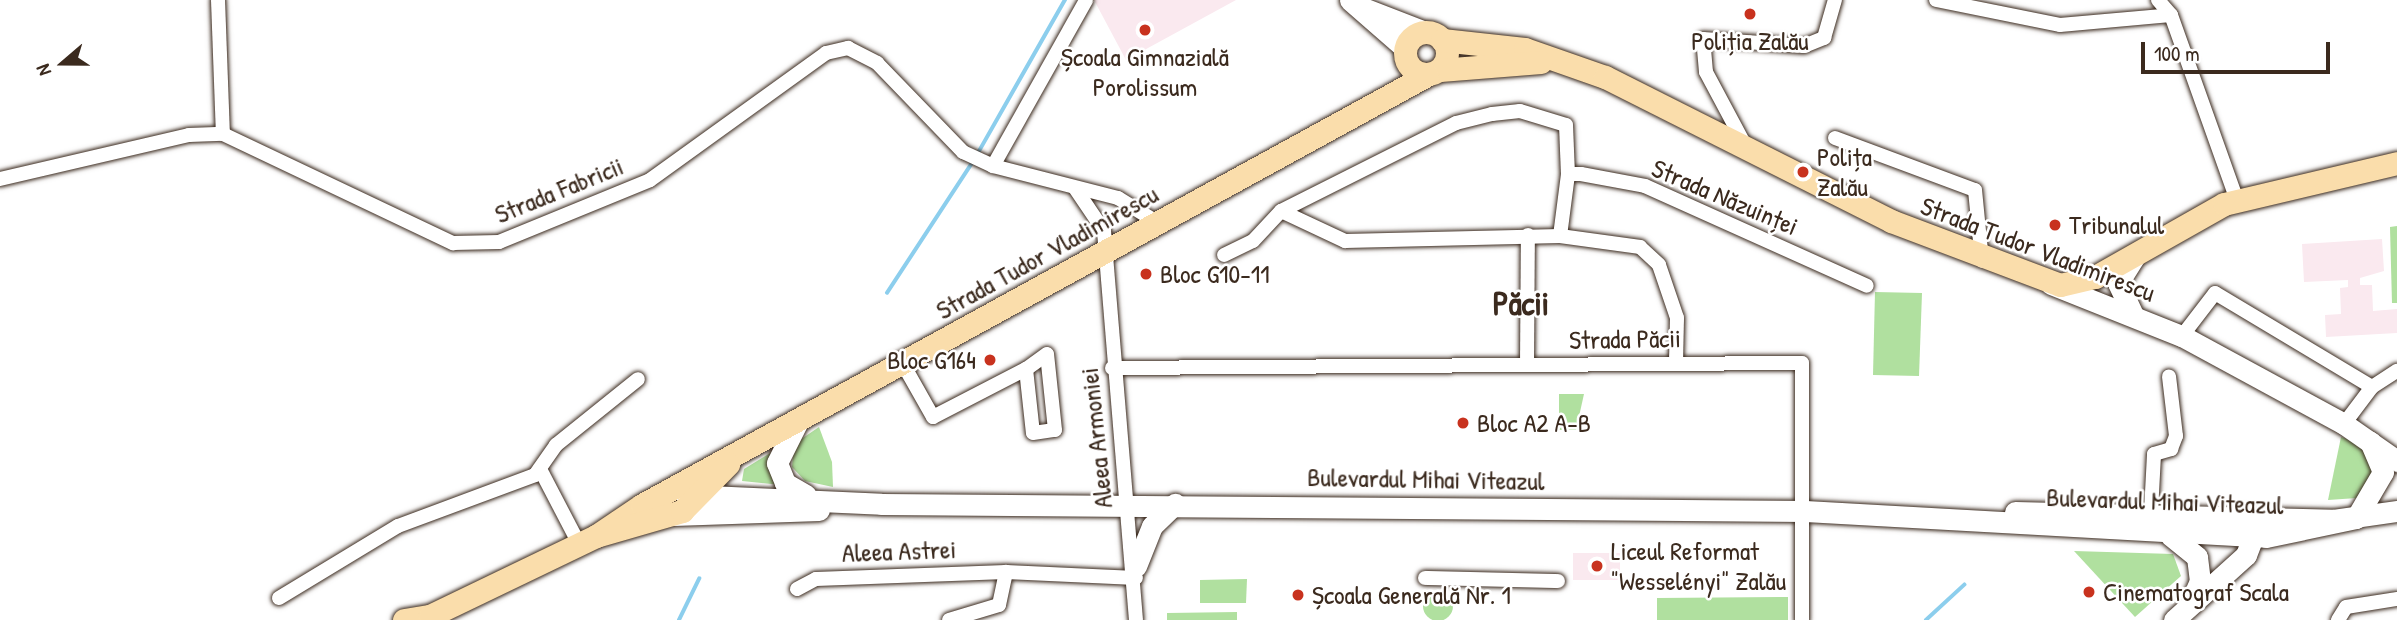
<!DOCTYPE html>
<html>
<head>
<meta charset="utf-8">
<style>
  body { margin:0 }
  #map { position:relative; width:2397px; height:620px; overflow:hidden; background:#fff; font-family:"Patrick Hand",sans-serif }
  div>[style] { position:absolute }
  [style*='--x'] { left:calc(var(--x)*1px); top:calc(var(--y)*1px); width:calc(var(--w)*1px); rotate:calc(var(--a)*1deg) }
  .built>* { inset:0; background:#fae9ef }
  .green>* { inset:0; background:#b0e09f }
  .round { border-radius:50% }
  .stream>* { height:3.5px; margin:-1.75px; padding:0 1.75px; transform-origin:1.75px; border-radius:1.75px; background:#8cceed }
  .roads { filter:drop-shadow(0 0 2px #3b2a1e) drop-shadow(0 0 2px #3b2a1e) }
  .street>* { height:14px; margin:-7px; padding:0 7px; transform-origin:7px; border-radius:7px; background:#fff }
  .secondary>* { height:21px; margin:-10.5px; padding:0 10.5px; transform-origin:10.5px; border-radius:10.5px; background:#fff }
  .primary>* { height:23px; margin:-11.5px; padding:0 11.5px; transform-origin:11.5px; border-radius:11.5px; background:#faddab }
  .primary>.ring { margin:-11.5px; padding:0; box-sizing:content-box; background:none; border:23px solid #faddab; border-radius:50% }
  .dots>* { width:19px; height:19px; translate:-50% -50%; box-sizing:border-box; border:4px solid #fff; border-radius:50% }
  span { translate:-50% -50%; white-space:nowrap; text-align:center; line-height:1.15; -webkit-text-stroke:5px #fff; paint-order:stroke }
  .poi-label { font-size:26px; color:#3b2a1e }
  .left { translate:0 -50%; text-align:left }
  .right { translate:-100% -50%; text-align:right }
  .street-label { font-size:26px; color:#3b2a1e }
  .district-label { font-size:33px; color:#3b2a1e; font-weight:700 }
  .north { position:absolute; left:28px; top:28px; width:70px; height:70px; -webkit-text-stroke:5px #fff; paint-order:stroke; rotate:250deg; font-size:19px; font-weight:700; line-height:28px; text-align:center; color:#3b2a1e }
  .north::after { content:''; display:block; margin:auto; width:24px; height:32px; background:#3b2a1e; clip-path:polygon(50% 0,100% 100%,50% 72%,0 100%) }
  .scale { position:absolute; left:2141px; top:42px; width:189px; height:32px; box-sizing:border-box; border:4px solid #3b2a1e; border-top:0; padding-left:9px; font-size:21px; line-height:24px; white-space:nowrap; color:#3b2a1e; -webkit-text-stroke:5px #fff; paint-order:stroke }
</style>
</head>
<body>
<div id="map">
  <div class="built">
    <div style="clip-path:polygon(1094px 0,1236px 0,1126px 60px)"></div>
    <div style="clip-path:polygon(2382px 239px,2384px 271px,2360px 278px,2360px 285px,2372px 285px,2373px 311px,2397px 309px,2397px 333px,2326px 337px,2325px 315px,2341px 314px,2340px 288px,2348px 287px,2348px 280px,2304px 282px,2302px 244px)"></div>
    <div style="clip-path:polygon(1573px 553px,1620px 553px,1620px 580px,1573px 580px)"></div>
  </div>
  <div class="green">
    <div style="clip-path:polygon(2397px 226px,2397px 303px,2392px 303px,2390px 227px)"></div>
    <div style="clip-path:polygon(1875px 292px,1922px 293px,1919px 376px,1873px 375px)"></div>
    <div style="clip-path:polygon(1559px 394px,1584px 394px,1576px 430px,1559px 430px)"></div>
    <div style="clip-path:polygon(819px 427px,832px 462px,833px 487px,805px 481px,792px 467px,794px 444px)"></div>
    <div style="clip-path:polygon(2341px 437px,2360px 443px,2378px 475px,2357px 498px,2328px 500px)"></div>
    <div style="clip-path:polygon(772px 452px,781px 485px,742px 481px,744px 469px)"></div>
    <div style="clip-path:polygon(2074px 551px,2173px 554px,2181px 576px,2135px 617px)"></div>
    <div style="clip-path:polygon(1247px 579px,1246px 603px,1200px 603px,1200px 580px)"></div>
    <div class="round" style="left:1423px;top:591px;width:30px;height:30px"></div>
    <div style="clip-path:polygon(1788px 597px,1788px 620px,1657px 620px,1657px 598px)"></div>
    <div style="clip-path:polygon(1237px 612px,1237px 620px,1167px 620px,1167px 613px)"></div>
  </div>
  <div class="stream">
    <div style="--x:978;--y:153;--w:176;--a:-60.4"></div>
    <div style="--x:887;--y:293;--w:159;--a:-56.8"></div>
    <div style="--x:679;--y:620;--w:46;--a:-64"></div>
    <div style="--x:1926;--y:620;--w:52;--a:-42.6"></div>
  </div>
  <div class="roads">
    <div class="street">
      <div style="--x:218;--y:0;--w:134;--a:87.9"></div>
      <div style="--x:1936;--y:0;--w:126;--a:11.4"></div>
      <div style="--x:2060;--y:25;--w:111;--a:-5.1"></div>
      <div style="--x:2158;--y:0;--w:20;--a:49"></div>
      <div style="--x:2171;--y:15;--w:196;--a:70.4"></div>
      <div style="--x:1835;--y:138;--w:149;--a:20.4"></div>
      <div style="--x:1975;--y:190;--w:71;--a:84.4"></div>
      <div style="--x:1746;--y:147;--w:85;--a:-118.1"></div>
      <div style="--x:1706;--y:72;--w:33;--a:-95"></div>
      <div style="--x:1703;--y:39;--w:101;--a:4"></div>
      <div style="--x:1804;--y:46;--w:22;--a:-22"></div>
      <div style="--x:1824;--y:38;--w:40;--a:-74"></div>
      <div style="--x:993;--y:166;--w:190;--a:-60.7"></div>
      <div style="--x:0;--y:179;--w:194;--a:-13.1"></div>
      <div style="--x:189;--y:135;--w:34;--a:-2"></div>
      <div style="--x:223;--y:134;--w:255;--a:25.4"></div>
      <div style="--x:453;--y:243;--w:46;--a:-1.2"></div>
      <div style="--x:499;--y:242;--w:163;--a:-22.3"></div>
      <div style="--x:650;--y:180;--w:217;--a:-35.8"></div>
      <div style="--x:826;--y:53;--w:23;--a:-13"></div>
      <div style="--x:848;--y:48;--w:33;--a:27"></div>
      <div style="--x:877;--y:63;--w:124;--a:46"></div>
      <div style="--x:963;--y:152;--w:33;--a:25"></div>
      <div style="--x:993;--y:166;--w:129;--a:14.4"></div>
      <div style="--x:1118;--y:198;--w:44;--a:31.9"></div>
      <div style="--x:1075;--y:188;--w:52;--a:56"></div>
      <div style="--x:1104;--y:231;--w:390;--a:85.3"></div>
      <div style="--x:1281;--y:211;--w:71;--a:25.1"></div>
      <div style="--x:1345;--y:241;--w:215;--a:-1.3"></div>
      <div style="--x:1560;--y:236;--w:63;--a:-82.6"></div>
      <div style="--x:1568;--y:174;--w:13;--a:0"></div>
      <div style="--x:1581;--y:174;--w:65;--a:10.6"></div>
      <div style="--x:1645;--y:186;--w:243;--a:24.2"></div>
      <div style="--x:1560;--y:236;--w:81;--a:7.8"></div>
      <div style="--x:1640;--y:247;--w:26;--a:43"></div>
      <div style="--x:1659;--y:265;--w:56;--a:71.2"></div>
      <div style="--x:1677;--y:318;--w:45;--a:91.3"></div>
      <div style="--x:1224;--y:255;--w:32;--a:-26"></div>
      <div style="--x:1253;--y:241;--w:41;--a:-47"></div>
      <div style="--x:1281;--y:211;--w:196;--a:-26.7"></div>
      <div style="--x:1456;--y:123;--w:37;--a:-14"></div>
      <div style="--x:1492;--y:114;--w:28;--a:-6"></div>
      <div style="--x:1520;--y:111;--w:48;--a:16.9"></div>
      <div style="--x:1566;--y:125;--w:49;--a:87.7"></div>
      <div style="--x:2182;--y:336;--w:54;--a:-52.5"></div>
      <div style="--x:2215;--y:293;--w:183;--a:30.9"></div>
      <div style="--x:903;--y:364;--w:61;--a:60.5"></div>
      <div style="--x:933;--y:417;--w:105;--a:-27.3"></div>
      <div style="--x:1026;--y:369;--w:64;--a:83.8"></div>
      <div style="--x:1033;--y:433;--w:22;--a:-8"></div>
      <div style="--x:1055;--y:430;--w:76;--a:-96"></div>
      <div style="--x:1047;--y:354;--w:26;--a:144"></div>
      <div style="--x:1527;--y:364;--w:129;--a:-89.6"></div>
      <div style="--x:1112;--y:368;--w:690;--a:-0.42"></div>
      <div style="--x:1802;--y:363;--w:257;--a:90"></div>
      <div style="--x:2344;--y:424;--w:46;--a:-52.9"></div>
      <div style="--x:2372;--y:387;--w:30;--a:-33"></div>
      <div style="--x:540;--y:469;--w:85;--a:62.5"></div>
      <div style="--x:2151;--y:512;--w:58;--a:-87"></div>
      <div style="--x:2154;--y:454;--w:18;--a:-16"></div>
      <div style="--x:2171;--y:449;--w:14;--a:-69"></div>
      <div style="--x:2176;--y:436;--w:60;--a:-96.7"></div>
      <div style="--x:1425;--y:578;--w:133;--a:1.3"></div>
      <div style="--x:797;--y:589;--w:21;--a:-28"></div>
      <div style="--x:816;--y:579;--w:190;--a:-2.1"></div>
      <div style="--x:1006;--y:572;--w:130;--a:2.6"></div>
      <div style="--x:279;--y:598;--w:139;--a:-31.2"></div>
      <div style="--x:398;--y:526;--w:146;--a:-20.4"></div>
      <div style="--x:535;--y:475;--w:37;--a:-55"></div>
      <div style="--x:556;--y:445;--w:105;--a:-38.8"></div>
      <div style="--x:949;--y:620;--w:52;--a:-16.7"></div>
      <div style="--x:999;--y:605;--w:34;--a:-78"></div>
      <div style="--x:2338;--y:620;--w:15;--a:-58"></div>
      <div style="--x:2346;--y:607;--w:52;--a:-8.9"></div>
    </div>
    <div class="secondary">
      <div style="--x:1350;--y:0;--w:73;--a:41.1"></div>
      <div style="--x:1358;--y:6;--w:72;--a:21.2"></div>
      <div style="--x:2051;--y:284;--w:141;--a:21.7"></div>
      <div style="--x:2182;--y:336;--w:184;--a:28.5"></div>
      <div style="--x:2344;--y:424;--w:65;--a:34.9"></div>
      <div style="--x:2133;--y:315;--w:35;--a:-115"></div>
      <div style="--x:2118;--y:283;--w:34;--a:-58"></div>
      <div style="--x:798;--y:421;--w:47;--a:116.6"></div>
      <div style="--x:777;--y:463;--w:22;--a:68"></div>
      <div style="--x:785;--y:483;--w:24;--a:30"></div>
      <div style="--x:686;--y:495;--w:195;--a:2.6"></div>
      <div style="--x:881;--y:504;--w:924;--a:0.43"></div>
      <div style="--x:1805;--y:511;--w:462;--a:3.2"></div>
      <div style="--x:2266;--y:537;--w:92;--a:-11.9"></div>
      <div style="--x:2356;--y:518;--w:53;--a:-59.6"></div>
      <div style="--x:2383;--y:472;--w:33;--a:-113"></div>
      <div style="--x:2015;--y:512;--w:318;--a:1.4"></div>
      <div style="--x:2333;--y:520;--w:65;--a:-8"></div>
      <div style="--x:673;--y:515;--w:146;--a:-2"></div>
      <div style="--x:2170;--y:535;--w:35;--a:39"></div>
      <div style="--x:2197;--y:557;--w:24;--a:83"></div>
      <div style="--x:2200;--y:581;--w:22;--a:114"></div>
      <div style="--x:1136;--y:566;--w:43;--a:-68.2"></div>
      <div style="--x:1152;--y:526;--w:32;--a:-44"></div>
      <div style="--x:2174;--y:620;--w:97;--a:-42.1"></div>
      <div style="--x:2246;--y:555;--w:31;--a:-69"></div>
    </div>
    <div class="primary">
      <div class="ring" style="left:1405px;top:32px;width:19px;height:19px"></div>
      <div style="--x:1442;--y:40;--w:83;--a:6.2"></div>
      <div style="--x:1525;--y:49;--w:85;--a:19.3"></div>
      <div style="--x:1605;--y:77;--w:320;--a:26.7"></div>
      <div style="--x:1891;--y:221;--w:181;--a:20.7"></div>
      <div style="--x:2060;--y:285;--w:36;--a:-13"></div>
      <div style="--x:2095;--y:277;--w:148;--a:-29.5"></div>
      <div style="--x:2224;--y:204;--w:178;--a:-13.3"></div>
      <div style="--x:1440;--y:70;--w:101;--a:-4.5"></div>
      <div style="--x:596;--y:536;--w:55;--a:-34"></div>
      <div style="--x:642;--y:505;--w:895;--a:-28.71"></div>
      <div style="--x:404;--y:620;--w:26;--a:-9"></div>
      <div style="--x:430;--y:616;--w:184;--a:-25.7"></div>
      <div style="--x:596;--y:536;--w:90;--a:-16.2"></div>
      <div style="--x:682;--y:511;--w:66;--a:-45.6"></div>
    </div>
  </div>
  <div class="dots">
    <div style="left:1750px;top:14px;background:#c8321e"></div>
    <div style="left:1145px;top:30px;background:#c8321e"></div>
    <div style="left:1803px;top:172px;background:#c8321e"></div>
    <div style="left:2055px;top:225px;background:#c8321e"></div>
    <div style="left:1146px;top:274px;background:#c8321e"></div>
    <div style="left:990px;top:360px;background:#c8321e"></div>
    <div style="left:1463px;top:423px;background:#c8321e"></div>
    <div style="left:1597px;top:566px;background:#c8321e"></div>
    <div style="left:2089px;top:592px;background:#c8321e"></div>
    <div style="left:1298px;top:595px;background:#c8321e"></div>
  </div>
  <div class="poi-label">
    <span style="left:1750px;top:41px">Poliția Zalău</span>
    <span style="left:1145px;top:72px">Școala Gimnazială<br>Porolissum</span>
    <span class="left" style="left:1817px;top:172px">Polița<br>Zalău</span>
    <span class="left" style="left:2069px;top:225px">Tribunalul</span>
    <span class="left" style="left:1160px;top:274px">Bloc G10-11</span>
    <span class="right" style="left:976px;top:360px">Bloc G164</span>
    <span class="left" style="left:1477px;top:423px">Bloc A2 A-B</span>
    <span class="left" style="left:1611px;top:566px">Liceul Reformat<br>"Wesselényi" Zalău</span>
    <span class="left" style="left:2103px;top:592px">Cinematograf Scala</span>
    <span class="left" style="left:1312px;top:595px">Școala Generală Nr. 1</span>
  </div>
  <div class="street-label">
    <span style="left:559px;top:190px;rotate:-22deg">Strada Fabricii</span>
    <span style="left:1725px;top:197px;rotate:23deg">Strada Năzuinței</span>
    <span style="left:2038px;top:249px;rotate:21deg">Strada Tudor Vladimirescu</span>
    <span style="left:1047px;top:252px;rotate:-29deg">Strada Tudor Vladimirescu</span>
    <span style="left:1625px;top:339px;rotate:-1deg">Strada Păcii</span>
    <span style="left:1096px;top:438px;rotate:-96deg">Aleea Armoniei</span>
    <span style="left:1426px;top:479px;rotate:1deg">Bulevardul Mihai Viteazul</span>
    <span style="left:2165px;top:501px;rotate:2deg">Bulevardul Mihai Viteazul</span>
    <span style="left:899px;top:551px;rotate:-2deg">Aleea Astrei</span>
  </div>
  <div class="district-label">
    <span style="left:1521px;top:304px">Păcii</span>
  </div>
  <div class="north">N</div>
  <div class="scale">100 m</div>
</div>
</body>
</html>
